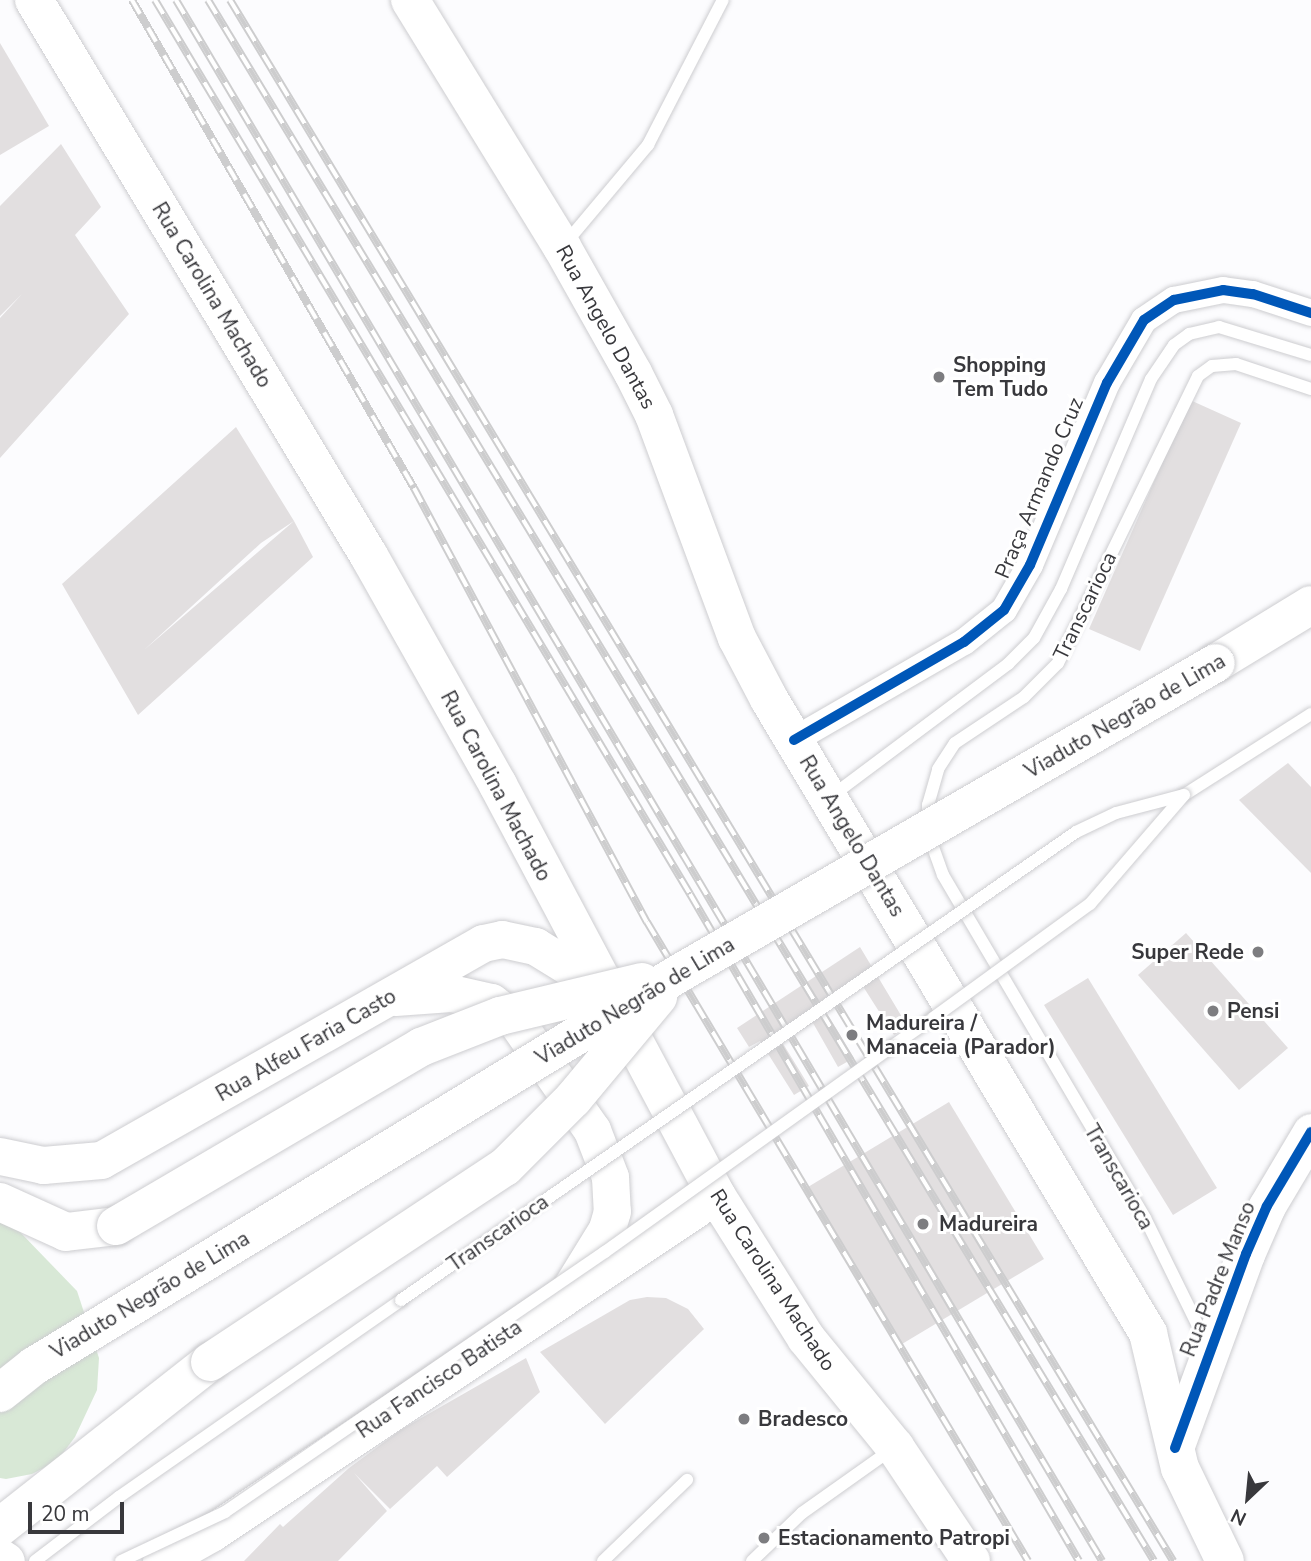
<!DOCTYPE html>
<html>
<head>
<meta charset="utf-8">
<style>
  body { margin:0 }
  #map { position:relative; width:1311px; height:1561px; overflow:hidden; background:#fcfcfe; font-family:"Nunito Sans",sans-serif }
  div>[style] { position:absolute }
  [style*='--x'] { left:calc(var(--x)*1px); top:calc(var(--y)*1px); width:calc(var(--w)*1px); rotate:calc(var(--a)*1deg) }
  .green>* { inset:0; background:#d8e8d6 }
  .building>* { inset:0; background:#e2dfe0 }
  .roads { filter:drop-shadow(0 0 2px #cdcdd0) drop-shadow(0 0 2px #cdcdd0) }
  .lane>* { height:12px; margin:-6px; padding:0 6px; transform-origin:6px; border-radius:6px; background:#fff }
  .street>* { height:26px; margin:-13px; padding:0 13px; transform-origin:13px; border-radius:13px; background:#fff }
  .secondary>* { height:37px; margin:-18.5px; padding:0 18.5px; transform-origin:18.5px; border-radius:18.5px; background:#fff }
  .primary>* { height:38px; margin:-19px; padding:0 19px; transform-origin:19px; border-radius:19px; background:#fff }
  .rail>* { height:8px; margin-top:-4px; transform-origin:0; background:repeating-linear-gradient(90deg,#fff 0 16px,#cdcdce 0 32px); box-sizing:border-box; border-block:2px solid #cdcdce }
  .bridges { filter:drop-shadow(0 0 2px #cdcdd0) drop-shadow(0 0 2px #cdcdd0) }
  .lane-bridge>* { height:12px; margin:-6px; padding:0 6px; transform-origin:6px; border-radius:6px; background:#fff }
  .primary-bridge>* { height:38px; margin:-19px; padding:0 19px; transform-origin:19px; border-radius:19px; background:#fff }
  .cycleway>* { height:10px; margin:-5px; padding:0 5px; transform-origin:5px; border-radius:5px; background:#0057b8 }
  .dots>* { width:19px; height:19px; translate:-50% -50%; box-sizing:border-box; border:4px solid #fff; border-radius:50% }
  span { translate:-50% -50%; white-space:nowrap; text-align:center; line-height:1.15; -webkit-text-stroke:6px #fff; paint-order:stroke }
  .street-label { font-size:21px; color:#38383c }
  .poi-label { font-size:21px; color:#38383c; font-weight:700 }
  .left { translate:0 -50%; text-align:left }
  .right { translate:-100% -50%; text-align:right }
  .north { position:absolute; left:1213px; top:1463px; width:70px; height:70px; -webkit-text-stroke:5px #fff; paint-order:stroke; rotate:206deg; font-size:19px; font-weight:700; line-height:28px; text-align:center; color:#38383c }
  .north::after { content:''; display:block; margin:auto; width:24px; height:32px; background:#38383c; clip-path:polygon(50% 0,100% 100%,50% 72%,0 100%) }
  .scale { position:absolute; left:28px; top:1502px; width:96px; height:32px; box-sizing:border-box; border:4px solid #38383c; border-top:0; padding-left:9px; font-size:21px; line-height:24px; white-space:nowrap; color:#38383c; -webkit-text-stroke:5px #fff; paint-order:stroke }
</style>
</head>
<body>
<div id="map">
  <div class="green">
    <div style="clip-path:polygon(0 1219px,19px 1231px,77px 1291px,99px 1358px,97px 1390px,75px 1437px,57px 1461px,32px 1474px,6px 1479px,0 1478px)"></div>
  </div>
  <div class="building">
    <div style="clip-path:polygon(0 43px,49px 126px,0 155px)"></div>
    <div style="clip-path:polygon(61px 144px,101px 207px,75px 235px,129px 314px,0 458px,0 318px,22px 294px,0 316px,0 206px)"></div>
    <div style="clip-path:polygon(1190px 400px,1241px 423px,1140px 651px,1089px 629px)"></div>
    <div style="clip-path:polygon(236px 427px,294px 521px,261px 543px,144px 650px,294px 521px,313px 557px,138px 715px,62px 584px)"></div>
    <div style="clip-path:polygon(1288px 763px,1311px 787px,1311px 873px,1239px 800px)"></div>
    <div style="clip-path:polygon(1186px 933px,1288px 1048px,1239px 1090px,1138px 975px)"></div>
    <div style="clip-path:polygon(860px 947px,908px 1027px,894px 1035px,857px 977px,820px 1002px,854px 1058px,838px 1067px,813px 1023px,782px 1042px,809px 1086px,794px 1095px,760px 1041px,749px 1047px,737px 1028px)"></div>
    <div style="clip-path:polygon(1088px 978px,1217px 1188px,1173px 1215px,1044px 1005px)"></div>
    <div style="clip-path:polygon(949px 1102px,1044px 1259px,897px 1347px,803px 1190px)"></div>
    <div style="clip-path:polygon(647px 1297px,666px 1298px,688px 1309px,704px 1329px,605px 1424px,540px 1352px,630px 1300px)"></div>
    <div style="clip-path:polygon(526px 1358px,540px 1392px,447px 1477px,437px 1466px,390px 1509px,354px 1473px,387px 1511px,338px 1561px,244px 1561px,280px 1524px,283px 1527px,349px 1468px,402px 1429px)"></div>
  </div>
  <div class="roads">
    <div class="lane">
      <div style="--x:564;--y:245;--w:131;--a:-50"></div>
      <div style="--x:648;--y:145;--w:163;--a:-62.7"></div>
      <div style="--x:833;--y:795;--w:219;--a:-36.8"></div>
      <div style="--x:1008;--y:664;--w:37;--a:-45"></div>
      <div style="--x:1034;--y:638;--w:56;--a:-61.1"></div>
      <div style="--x:1061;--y:589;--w:228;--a:-66.8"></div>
      <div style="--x:1151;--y:379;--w:41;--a:-55.9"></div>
      <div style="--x:1174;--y:345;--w:19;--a:-36"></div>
      <div style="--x:1189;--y:334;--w:31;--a:-13"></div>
      <div style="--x:1219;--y:327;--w:96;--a:16.9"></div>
      <div style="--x:1184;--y:795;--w:151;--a:-32.5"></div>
      <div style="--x:891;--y:1047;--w:51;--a:-34.6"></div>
      <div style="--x:1206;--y:1342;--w:138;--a:-116.2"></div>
      <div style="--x:1145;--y:1218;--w:398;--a:-120.5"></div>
      <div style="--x:943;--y:875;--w:45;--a:-109.7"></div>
      <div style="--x:928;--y:833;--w:28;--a:-90"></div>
      <div style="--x:928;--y:805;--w:37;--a:-74"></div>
      <div style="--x:938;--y:769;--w:31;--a:-57"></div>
      <div style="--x:955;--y:743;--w:83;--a:-33.7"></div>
      <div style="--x:1024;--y:697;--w:48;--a:-45"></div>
      <div style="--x:1058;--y:663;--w:319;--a:-64"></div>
      <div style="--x:1198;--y:376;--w:17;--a:-36"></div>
      <div style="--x:1212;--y:366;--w:24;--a:-5"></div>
      <div style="--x:1236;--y:364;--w:79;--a:18.4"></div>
      <div style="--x:35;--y:1561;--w:106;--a:-37.3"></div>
      <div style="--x:119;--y:1497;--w:344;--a:-34.9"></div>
      <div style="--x:603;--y:1561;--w:117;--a:-44"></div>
      <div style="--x:752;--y:1561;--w:69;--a:-43.8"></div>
      <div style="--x:802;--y:1513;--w:110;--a:-35.4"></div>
    </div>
    <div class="street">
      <div style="--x:794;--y:740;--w:196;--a:-30"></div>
      <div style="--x:964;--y:642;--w:51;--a:-38.7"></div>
      <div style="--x:1004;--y:610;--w:52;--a:-60"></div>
      <div style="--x:1030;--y:565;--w:198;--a:-67.1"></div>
      <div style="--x:1107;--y:383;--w:73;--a:-59.6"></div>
      <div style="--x:1144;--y:320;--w:36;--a:-34"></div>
      <div style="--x:1174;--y:300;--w:50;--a:-11.5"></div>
      <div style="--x:1223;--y:290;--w:30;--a:8"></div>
      <div style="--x:1253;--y:294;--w:61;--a:18.1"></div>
    </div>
    <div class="secondary">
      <div style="--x:395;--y:997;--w:56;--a:-4.1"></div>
      <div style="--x:451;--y:993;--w:41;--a:12.7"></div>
      <div style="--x:491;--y:1002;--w:30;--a:37"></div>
      <div style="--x:515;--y:1020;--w:134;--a:55"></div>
      <div style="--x:592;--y:1130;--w:50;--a:69"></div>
      <div style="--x:610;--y:1177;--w:34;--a:87"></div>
      <div style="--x:612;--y:1211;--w:19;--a:106"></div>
      <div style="--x:607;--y:1229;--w:67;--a:121.6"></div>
      <div style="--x:0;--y:1156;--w:44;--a:11.8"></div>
      <div style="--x:43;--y:1165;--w:58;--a:-4.9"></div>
      <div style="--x:101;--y:1160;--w:439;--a:-29.6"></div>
      <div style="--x:483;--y:943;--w:19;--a:-12"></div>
      <div style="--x:502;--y:939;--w:34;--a:12"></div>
      <div style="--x:535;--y:946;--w:79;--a:31.5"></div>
      <div style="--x:1175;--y:1448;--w:207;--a:-69.9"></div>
      <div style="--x:1246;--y:1254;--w:52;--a:-66.4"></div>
      <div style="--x:1267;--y:1206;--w:86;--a:-59.3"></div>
      <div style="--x:0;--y:1557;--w:7;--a:34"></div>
      <div style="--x:161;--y:1561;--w:57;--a:-29.2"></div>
      <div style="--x:211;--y:1533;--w:608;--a:-33.79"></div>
    </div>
    <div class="primary">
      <div style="--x:34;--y:0;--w:649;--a:58.93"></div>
      <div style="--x:369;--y:556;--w:263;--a:60.6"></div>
      <div style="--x:498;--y:785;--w:464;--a:62"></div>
      <div style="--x:716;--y:1195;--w:169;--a:57.8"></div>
      <div style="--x:806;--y:1338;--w:141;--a:50.8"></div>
      <div style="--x:895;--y:1447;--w:137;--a:56.3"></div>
      <div style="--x:410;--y:0;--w:290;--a:58.4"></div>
      <div style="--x:562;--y:247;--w:145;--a:60.6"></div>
      <div style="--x:633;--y:373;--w:47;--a:63.4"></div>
      <div style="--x:654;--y:415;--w:238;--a:69.6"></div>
      <div style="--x:737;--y:638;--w:69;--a:62.3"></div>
      <div style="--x:769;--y:699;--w:739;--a:59.13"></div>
      <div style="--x:1148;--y:1333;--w:139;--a:76.7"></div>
      <div style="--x:1180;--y:1468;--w:103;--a:64.2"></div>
      <div style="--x:1216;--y:663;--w:111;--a:-31.4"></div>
      <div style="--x:0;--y:1202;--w:72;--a:24.4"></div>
      <div style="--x:66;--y:1232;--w:50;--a:-6.8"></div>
      <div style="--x:0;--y:1527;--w:267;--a:-38.2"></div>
    </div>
  </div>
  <div class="rail">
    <div style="--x:132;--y:0;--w:564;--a:59.98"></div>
    <div style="--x:414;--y:488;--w:493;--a:61.8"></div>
    <div style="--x:647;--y:922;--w:744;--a:59.19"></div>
    <div style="--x:155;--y:0;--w:1042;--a:59.1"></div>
    <div style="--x:690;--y:894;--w:772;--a:59.75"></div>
    <div style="--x:176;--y:0;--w:1815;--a:59.32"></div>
    <div style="--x:208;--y:0;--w:1825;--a:58.78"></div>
    <div style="--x:230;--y:0;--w:1824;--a:58.86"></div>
  </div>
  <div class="bridges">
    <div class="lane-bridge">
      <div style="--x:933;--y:1018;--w:194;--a:-36"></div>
      <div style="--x:1090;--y:904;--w:144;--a:-49.2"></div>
      <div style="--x:401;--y:1300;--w:821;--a:-34.73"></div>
      <div style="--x:1076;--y:832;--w:44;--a:-25.4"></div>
      <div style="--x:1116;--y:813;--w:70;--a:-14.8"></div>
      <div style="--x:121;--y:1561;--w:115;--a:-25.2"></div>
      <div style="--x:225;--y:1512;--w:460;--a:-34.4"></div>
      <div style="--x:605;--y:1252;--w:352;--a:-35.6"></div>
    </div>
    <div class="primary-bridge">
      <div style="--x:116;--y:1226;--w:354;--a:-30.4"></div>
      <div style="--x:421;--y:1047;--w:85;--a:-21.4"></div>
      <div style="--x:500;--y:1016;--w:146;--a:-13.5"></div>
      <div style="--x:210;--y:1362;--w:354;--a:-33.5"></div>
      <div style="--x:505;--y:1167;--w:96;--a:-45"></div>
      <div style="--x:573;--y:1099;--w:133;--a:-50.2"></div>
      <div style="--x:0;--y:1393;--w:43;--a:-38.5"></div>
      <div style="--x:34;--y:1366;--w:754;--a:-31.33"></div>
      <div style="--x:678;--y:974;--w:621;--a:-30.03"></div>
    </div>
  </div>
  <div class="cycleway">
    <div style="--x:794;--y:740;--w:196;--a:-30"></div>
    <div style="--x:964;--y:642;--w:51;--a:-38.7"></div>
    <div style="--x:1004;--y:610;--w:52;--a:-60"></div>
    <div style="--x:1030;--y:565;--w:198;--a:-67.1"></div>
    <div style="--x:1107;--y:383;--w:73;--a:-59.6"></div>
    <div style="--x:1144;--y:320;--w:36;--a:-34"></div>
    <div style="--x:1174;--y:300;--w:50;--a:-11.5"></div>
    <div style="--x:1223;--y:290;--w:30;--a:8"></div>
    <div style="--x:1253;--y:294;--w:61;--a:18.1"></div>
    <div style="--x:1175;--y:1448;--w:207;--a:-69.9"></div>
    <div style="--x:1246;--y:1254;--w:52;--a:-66.4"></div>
    <div style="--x:1267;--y:1206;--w:86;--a:-59.3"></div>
  </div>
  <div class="dots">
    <div style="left:939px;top:377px;background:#7d7d80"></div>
    <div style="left:1258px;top:952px;background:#7d7d80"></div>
    <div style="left:1213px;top:1011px;background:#7d7d80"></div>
    <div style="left:852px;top:1035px;background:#7d7d80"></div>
    <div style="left:923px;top:1224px;background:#7d7d80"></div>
    <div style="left:744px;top:1419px;background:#7d7d80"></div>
    <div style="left:764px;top:1538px;background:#7d7d80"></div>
  </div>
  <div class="street-label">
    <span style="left:212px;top:295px;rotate:59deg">Rua Carolina Machado</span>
    <span style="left:606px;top:327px;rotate:61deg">Rua Angelo Dantas</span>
    <span style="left:1039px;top:488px;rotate:-67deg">Praça Armando Cruz</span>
    <span style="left:1085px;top:606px;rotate:-64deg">Transcarioca</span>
    <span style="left:1125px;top:716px;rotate:-30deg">Viaduto Negrão de Lima</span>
    <span style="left:496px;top:786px;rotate:62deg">Rua Carolina Machado</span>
    <span style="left:852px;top:836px;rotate:59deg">Rua Angelo Dantas</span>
    <span style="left:635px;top:1001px;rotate:-31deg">Viaduto Negrão de Lima</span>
    <span style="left:306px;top:1045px;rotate:-30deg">Rua Alfeu Faria Casto</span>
    <span style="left:1119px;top:1177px;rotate:60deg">Transcarioca</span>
    <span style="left:498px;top:1233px;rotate:-35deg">Transcarioca</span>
    <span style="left:1218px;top:1279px;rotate:-68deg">Rua Padre Manso</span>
    <span style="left:773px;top:1280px;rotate:57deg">Rua Carolina Machado</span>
    <span style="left:150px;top:1295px;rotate:-31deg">Viaduto Negrão de Lima</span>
    <span style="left:439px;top:1379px;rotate:-34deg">Rua Fancisco Batista</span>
  </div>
  <div class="poi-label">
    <span class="left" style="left:953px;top:377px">Shopping<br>Tem Tudo</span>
    <span class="right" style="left:1244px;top:952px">Super Rede</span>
    <span class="left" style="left:1227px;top:1011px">Pensi</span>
    <span class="left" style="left:866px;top:1035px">Madureira /<br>Manaceia (Parador)</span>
    <span class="left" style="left:939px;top:1224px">Madureira</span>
    <span class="left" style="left:758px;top:1419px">Bradesco</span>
    <span class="left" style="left:778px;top:1538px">Estacionamento Patropi</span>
  </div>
  <div class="north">N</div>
  <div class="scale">20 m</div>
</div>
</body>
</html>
